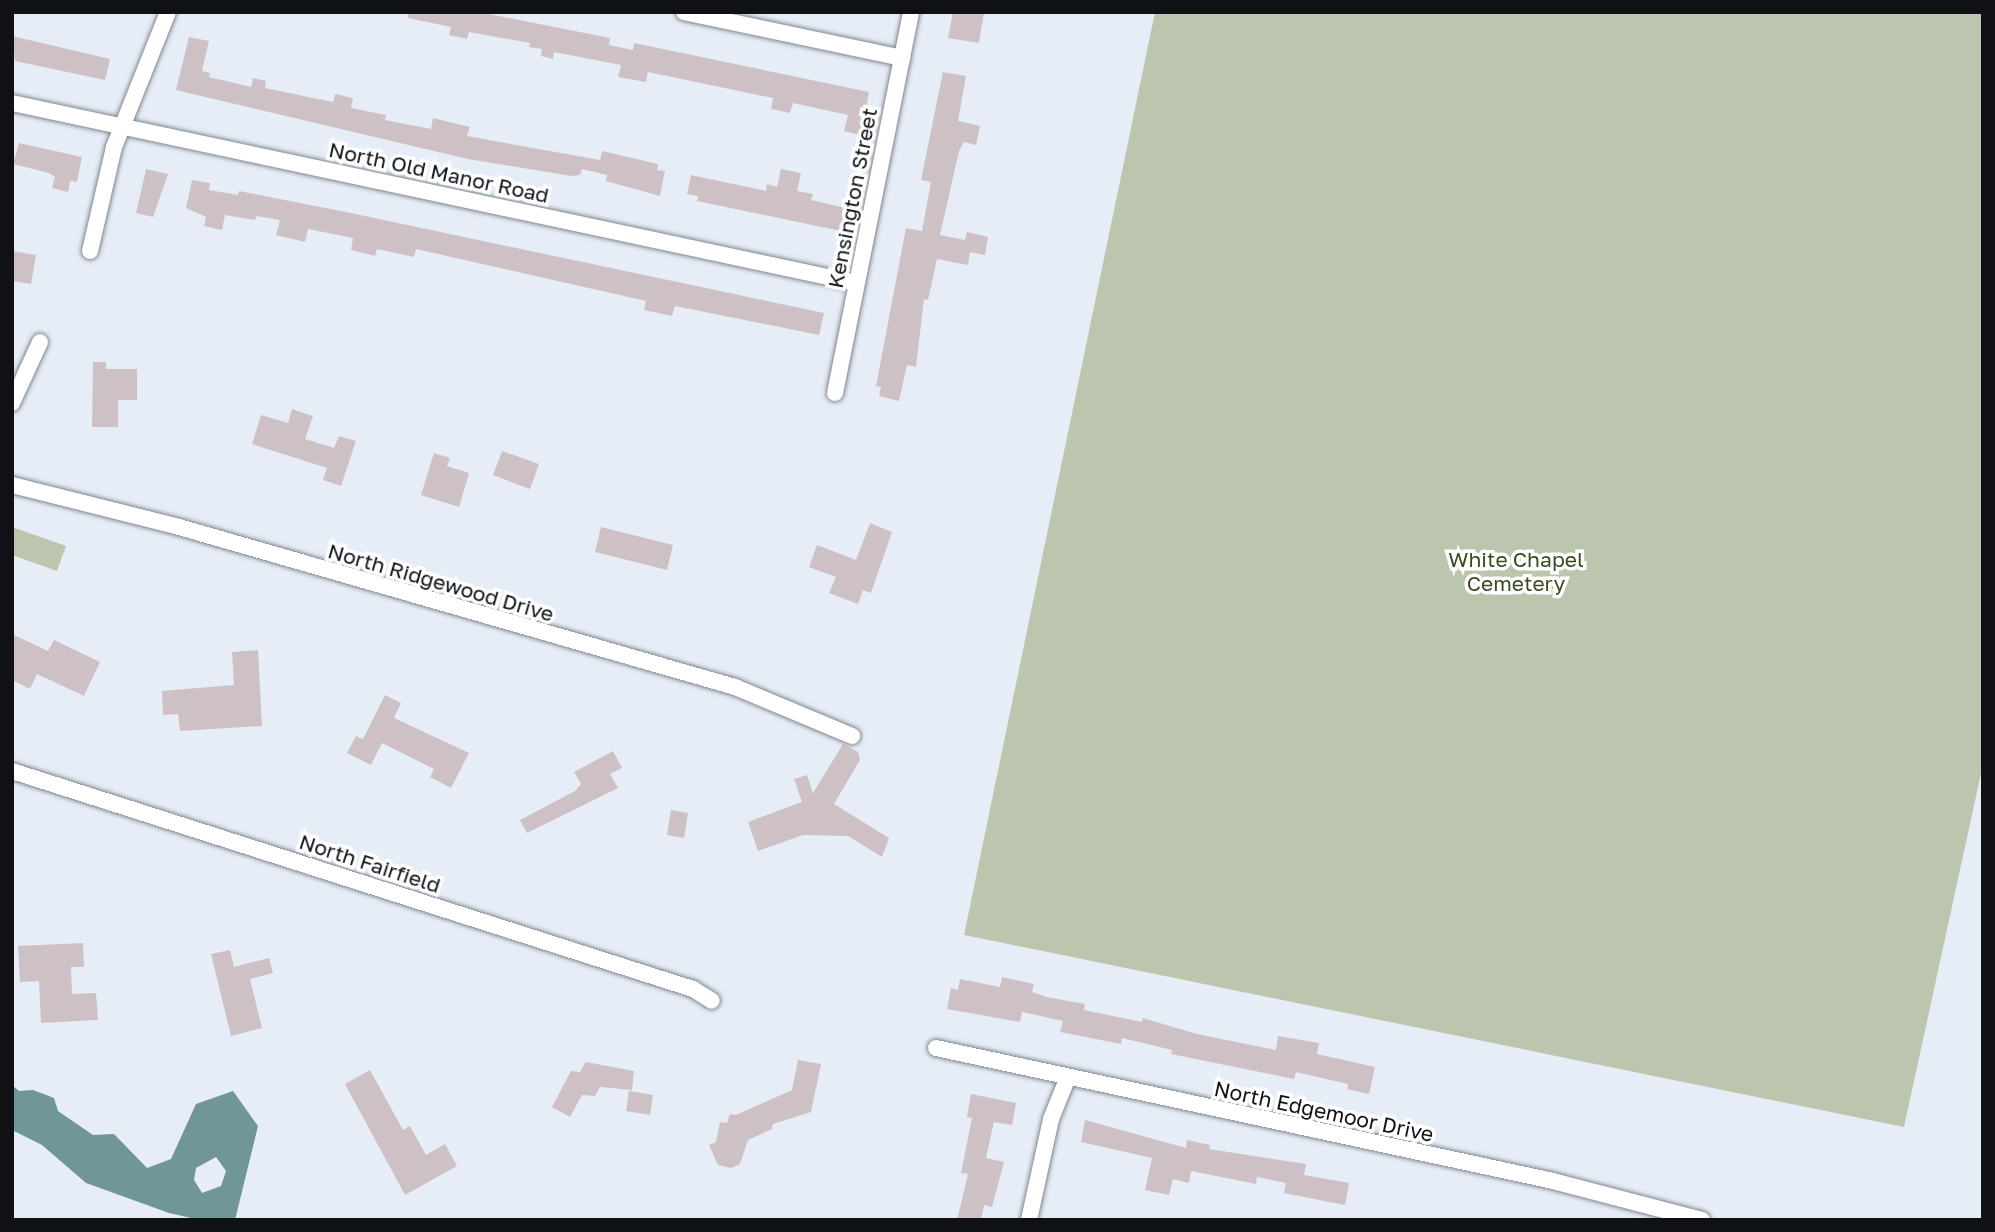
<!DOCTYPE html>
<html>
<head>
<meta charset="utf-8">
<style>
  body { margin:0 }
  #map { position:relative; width:1995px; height:1232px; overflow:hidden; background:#e6edf7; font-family:"Golos Text",sans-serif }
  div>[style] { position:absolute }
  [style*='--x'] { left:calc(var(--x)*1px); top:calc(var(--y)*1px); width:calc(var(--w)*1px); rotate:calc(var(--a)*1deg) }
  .green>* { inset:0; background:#bcc6ae }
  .water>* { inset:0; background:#719697 }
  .building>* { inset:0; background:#cec1c6 }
  .roads { filter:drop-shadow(0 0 2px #808790) drop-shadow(0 0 2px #808790) }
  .minor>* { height:16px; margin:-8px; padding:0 8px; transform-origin:8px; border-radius:8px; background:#fff }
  span { translate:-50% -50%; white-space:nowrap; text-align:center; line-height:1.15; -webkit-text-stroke:7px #fff; paint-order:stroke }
  .street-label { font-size:21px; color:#0f1114 }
  .park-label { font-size:21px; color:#3a4b1e }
  .frame { position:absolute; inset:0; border:14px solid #0f1114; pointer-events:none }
</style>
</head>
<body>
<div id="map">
  <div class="green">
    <div style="clip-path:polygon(1155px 12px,1983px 12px,1983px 764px,1904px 1127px,964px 935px)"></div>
    <div style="clip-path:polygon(12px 527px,66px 546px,57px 571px,12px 555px)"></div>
  </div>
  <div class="water">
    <div style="clip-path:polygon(evenodd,12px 1085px,19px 1091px,33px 1090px,54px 1098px,58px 1111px,93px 1135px,114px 1134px,147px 1168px,171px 1159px,196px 1104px,233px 1091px,258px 1126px,235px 1220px,200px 1220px,169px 1213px,86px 1183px,42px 1145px,12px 1130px,12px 1085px,216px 1157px,226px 1171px,221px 1186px,202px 1193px,194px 1180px,196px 1168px,216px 1157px)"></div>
  </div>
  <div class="building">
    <div style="clip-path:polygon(409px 12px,479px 12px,610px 38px,609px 45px,633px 50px,634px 43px,869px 92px,861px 135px,844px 131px,848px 115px,793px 103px,790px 113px,771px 109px,773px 98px,648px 72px,646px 82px,618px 77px,621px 65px,554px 52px,553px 59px,541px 56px,542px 49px,529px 47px,530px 43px,469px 32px,467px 39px,449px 35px,451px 27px,408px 18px)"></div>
    <div style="clip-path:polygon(953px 12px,984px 12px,979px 43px,948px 38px)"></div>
    <div style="clip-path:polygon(12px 36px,110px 59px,105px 80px,15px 61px)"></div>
    <div style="clip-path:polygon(189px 37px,209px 41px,202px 71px,210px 73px,209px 77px,251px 87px,253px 78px,266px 81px,265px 88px,333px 102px,335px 94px,353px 98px,351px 108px,386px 115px,385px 120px,431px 129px,433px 118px,470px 127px,467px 136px,600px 160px,602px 151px,658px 164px,657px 170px,665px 171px,660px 196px,606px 181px,607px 175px,582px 169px,580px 175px,571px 176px,468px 159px,176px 90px)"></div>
    <div style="clip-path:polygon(943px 72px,966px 76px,958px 121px,980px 126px,976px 145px,964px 142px,959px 151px,940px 235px,965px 240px,967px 232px,988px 237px,985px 255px,970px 252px,968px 265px,937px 259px,928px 300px,924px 299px,916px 367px,907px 365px,899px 401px,879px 396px,881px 387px,876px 386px,906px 228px,922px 231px,931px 182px,921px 180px)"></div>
    <div style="clip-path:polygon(19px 143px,82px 157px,77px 182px,70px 181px,68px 192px,52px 188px,55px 177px,49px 173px,13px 164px)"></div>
    <div style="clip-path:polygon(146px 169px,168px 174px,153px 217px,136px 213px)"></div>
    <div style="clip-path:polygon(781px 169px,801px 173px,797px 191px,813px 194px,811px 200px,846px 208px,841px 231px,697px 201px,698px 196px,687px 194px,691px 175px,766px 191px,767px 184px,777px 187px)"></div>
    <div style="clip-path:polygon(192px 180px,210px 183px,209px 190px,238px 195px,239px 191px,346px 212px,824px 313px,819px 335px,675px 306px,672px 316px,644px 310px,646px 301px,416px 249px,414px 257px,377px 249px,375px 256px,351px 250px,353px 238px,308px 229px,305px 242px,276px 235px,280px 220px,256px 216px,255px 220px,225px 215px,222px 230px,204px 226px,206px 217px,186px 208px)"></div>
    <div style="clip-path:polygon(12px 251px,36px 255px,31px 284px,12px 281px)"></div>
    <div style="clip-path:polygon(93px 362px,106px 362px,106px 369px,137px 369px,137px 400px,118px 400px,118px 427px,92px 427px)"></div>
    <div style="clip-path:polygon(292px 409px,313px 416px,305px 439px,334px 448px,339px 436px,356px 441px,341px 486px,323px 480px,327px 468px,252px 444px,261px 415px,288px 423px)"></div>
    <div style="clip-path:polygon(502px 451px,539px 464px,530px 489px,493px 475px)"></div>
    <div style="clip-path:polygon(434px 453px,450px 458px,447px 466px,469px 473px,459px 507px,421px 495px)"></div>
    <div style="clip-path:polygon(870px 523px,892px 532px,871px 593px,863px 590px,858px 604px,829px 593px,836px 577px,809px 567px,817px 545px,856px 560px)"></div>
    <div style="clip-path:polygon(601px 527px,673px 545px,667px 570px,595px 552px)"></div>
    <div style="clip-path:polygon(12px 634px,48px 651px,54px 640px,100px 662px,84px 696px,37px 674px,30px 689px,12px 680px)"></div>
    <div style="clip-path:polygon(258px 650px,262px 726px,180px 731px,178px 714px,163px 715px,162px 691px,234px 685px,232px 652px)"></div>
    <div style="clip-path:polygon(385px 695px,401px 703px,394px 718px,469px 753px,451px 788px,430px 777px,434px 769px,382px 743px,371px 765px,347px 753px,356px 736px,363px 739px)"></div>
    <div style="clip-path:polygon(843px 744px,858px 752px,860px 760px,834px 804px,889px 838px,882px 857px,848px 836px,803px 835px,758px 851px,748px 822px,802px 802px,794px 779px,807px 775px,813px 793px)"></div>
    <div style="clip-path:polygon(613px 751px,622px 768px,610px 774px,618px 788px,527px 833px,520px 820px,575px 791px,581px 784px,574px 772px)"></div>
    <div style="clip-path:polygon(671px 810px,688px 813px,684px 838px,667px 835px)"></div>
    <div style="clip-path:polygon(83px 943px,84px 967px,71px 967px,72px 994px,96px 993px,98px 1020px,41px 1023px,39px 981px,20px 982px,18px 946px)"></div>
    <div style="clip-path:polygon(230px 950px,234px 967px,269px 958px,273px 973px,250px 979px,262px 1028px,231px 1036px,211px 954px)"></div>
    <div style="clip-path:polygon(1002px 977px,1034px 984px,1032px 992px,1047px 997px,1085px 1004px,1084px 1010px,1142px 1022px,1143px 1018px,1197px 1034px,1276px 1050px,1278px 1036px,1319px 1043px,1317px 1054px,1375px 1067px,1369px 1094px,1347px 1089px,1348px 1084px,1296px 1072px,1294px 1079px,1171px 1054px,1172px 1050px,1122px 1038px,1121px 1044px,1060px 1032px,1063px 1021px,1022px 1012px,1020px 1022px,947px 1009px,951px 988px,958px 990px,960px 979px,1000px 987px)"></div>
    <div style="clip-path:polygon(798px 1060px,821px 1064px,811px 1112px,773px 1124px,772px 1129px,748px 1140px,740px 1164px,731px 1168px,718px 1165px,709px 1145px,716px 1142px,720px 1122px,727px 1123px,730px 1114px,736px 1115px,792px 1090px)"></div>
    <div style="clip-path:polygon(586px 1062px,634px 1071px,632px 1090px,600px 1087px,595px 1096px,582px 1095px,570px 1117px,552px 1107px,571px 1071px,580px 1072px)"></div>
    <div style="clip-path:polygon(370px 1070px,403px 1130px,410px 1126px,426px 1155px,445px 1144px,457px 1166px,405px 1195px,345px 1084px)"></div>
    <div style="clip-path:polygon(629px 1091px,653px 1095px,650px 1115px,626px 1111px)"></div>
    <div style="clip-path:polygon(971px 1094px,1016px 1103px,1012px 1125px,994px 1122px,986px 1158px,1004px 1162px,992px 1207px,984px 1205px,981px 1220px,957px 1220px,968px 1174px,961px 1173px,972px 1118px,967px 1117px)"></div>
    <div style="clip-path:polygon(1085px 1120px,1186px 1148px,1187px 1140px,1210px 1145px,1209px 1149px,1306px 1164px,1304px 1175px,1349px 1183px,1345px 1205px,1284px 1193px,1286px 1183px,1257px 1177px,1256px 1184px,1191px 1171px,1189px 1183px,1173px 1179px,1169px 1195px,1145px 1190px,1152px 1158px,1081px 1142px)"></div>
  </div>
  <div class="roads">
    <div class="minor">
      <div style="--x:684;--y:12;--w:223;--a:11.9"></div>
      <div style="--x:12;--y:103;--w:863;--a:12.04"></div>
      <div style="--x:90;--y:251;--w:107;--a:-77"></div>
      <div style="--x:114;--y:147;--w:145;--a:-68.2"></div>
      <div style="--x:835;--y:393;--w:389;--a:-78.7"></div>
      <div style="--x:12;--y:403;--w:67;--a:-65.3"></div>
      <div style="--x:12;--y:485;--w:172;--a:14.1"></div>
      <div style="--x:179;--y:527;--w:579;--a:16.05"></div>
      <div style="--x:735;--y:687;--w:127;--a:22.7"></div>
      <div style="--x:12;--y:771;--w:715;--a:17.75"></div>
      <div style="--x:693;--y:989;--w:22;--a:32"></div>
      <div style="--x:936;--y:1048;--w:631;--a:12.16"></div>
      <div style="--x:1553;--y:1181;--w:154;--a:14.7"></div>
      <div style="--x:1029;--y:1220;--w:103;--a:-77.7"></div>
      <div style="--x:1051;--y:1119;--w:45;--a:-68"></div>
    </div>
  </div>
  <div class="street-label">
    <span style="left:439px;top:172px;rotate:12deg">North Old Manor Road</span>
    <span style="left:852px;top:198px;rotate:-79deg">Kensington Street</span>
    <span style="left:441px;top:582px;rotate:16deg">North Ridgewood Drive</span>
    <span style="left:370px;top:863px;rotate:18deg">North Fairfield</span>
    <span style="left:1324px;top:1111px;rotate:12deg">North Edgemoor Drive</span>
  </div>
  <div class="park-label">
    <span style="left:1516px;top:571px">White Chapel<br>Cemetery</span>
  </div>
  <div class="frame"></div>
</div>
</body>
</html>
